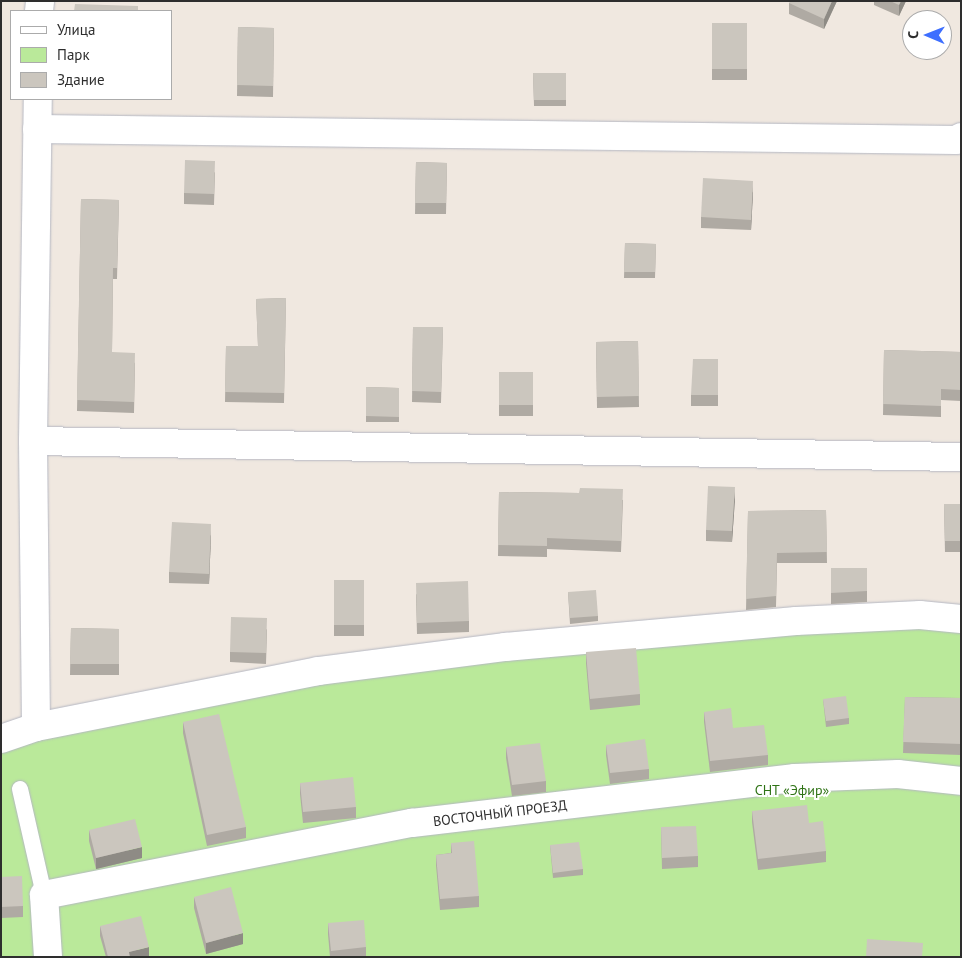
<!DOCTYPE html>
<html>
<head>
<meta charset="utf-8">
<style>
  body { margin:0 }
  #map { position:relative; width:962px; height:958px; overflow:hidden; background:#f0e8e0; font-family:"PT Sans",sans-serif }
  div>[style] { position:absolute }
  [style*='--x'] { left:calc(var(--x)*1px); top:calc(var(--y)*1px); width:calc(var(--w)*1px); rotate:calc(var(--a)*1deg) }
  .green>* { inset:0; background:#bae99a }
  .roads { filter:drop-shadow(0 0 1px #b4b7c2) drop-shadow(0 0 1px #b4b7c2) }
  .service>* { height:16px; margin:-8px; padding:0 8px; transform-origin:8px; border-radius:8px; background:#fff }
  .minor>* { height:28px; margin:-14px; padding:0 14px; transform-origin:14px; border-radius:14px; background:#fff }
  .wall>* { inset:0; background:#afaaa3 }
  .shaded-wall>* { inset:0; background:#8e8b85 }
  .building>* { inset:0; background:#cbc6be }
  span { translate:-50% -50%; white-space:nowrap; text-align:center; line-height:1.15; -webkit-text-stroke:4px #fff; paint-order:stroke }
  .park-label { font-size:14px; color:#2f7316 }
  .street-label { font-size:14px; color:#2e2e2e }
  .frame { position:absolute; inset:0; border:2px solid #2e2e2e; pointer-events:none }
  .legend { position:absolute; left:10px; top:10px; width:162px; height:90px; box-sizing:border-box; background:#fff; border:1px solid #ababab; margin:0; padding:6px 9px; list-style:none; font-size:15px; color:#2e2e2e }
  .legend li { display:flex; align-items:center; gap:10px; height:25px }
  .legend b { width:25px; border:1px solid #ababab }
  .north { position:absolute; left:902px; top:10px; width:50px; height:50px; box-sizing:border-box; background:#fff; border:1px solid #ababab; border-radius:50%; rotate:271deg; font-size:14px; font-weight:700; line-height:20px; text-align:center; color:#2e2e2e }
  .north::after { content:''; display:block; margin:auto; width:18px; height:22px; background:#3e6fff; clip-path:polygon(50% 0,100% 100%,50% 72%,0 100%) }
</style>
</head>
<body>
<div id="map">
  <div class="green">
    <div style="clip-path:polygon(961px 619px,961px 957px,1px 957px,1px 744px,318px 671px)"></div>
  </div>
  <div class="roads">
    <div class="service">
      <div style="--x:20;--y:789;--w:109;--a:77.2"></div>
    </div>
    <div class="minor">
      <div style="--x:39;--y:11;--w:10;--a:-84"></div>
      <div style="--x:37;--y:129;--w:919;--a:0.69"></div>
      <div style="--x:956;--y:140;--w:6;--a:-31"></div>
      <div style="--x:33;--y:441;--w:928;--a:0.99"></div>
      <div style="--x:36;--y:727;--w:286;--a:-90.6"></div>
      <div style="--x:33;--y:441;--w:342;--a:-89.2"></div>
      <div style="--x:1;--y:739;--w:37;--a:-19"></div>
      <div style="--x:36;--y:727;--w:288;--a:-11.2"></div>
      <div style="--x:318;--y:671;--w:189;--a:-7.3"></div>
      <div style="--x:505;--y:647;--w:292;--a:-5.1"></div>
      <div style="--x:796;--y:621;--w:124;--a:-2.8"></div>
      <div style="--x:920;--y:615;--w:41;--a:5.6"></div>
      <div style="--x:48;--y:957;--w:62;--a:-93.7"></div>
      <div style="--x:44;--y:895;--w:375;--a:-11.1"></div>
      <div style="--x:412;--y:823;--w:386;--a:-6.7"></div>
      <div style="--x:795;--y:778;--w:103;--a:-2.2"></div>
      <div style="--x:898;--y:774;--w:63;--a:6.3"></div>
    </div>
  </div>
  <div class="wall">
    <div style="clip-path:polygon(837px 1px,824px 29px,789px 14px,789px 3px)"></div>
    <div style="clip-path:polygon(874px 1px,906px 1px,899px 16px,874px 5px)"></div>
    <div style="clip-path:polygon(712px 23px,747px 23px,747px 80px,712px 80px)"></div>
    <div style="clip-path:polygon(238px 27px,274px 28px,273px 97px,237px 96px)"></div>
    <div style="clip-path:polygon(533px 73px,566px 73px,566px 106px,534px 106px)"></div>
    <div style="clip-path:polygon(416px 162px,447px 163px,446px 214px,415px 214px)"></div>
    <div style="clip-path:polygon(215px 172px,214px 205px,184px 204px,184px 193px)"></div>
    <div style="clip-path:polygon(753px 192px,751px 230px,701px 228px,701px 217px)"></div>
    <div style="clip-path:polygon(81px 199px,119px 200px,117px 279px,113px 279px,112px 352px,135px 363px,134px 413px,77px 411px)"></div>
    <div style="clip-path:polygon(625px 243px,656px 244px,655px 278px,624px 278px)"></div>
    <div style="clip-path:polygon(286px 298px,284px 403px,225px 402px,226px 346px,258px 346px,256px 299px)"></div>
    <div style="clip-path:polygon(413px 327px,443px 327px,441px 403px,412px 402px)"></div>
    <div style="clip-path:polygon(638px 341px,639px 407px,597px 408px,596px 342px)"></div>
    <div style="clip-path:polygon(884px 350px,961px 352px,961px 401px,941px 400px,941px 417px,883px 415px)"></div>
    <div style="clip-path:polygon(718px 359px,718px 406px,691px 406px,691px 395px)"></div>
    <div style="clip-path:polygon(499px 372px,533px 372px,533px 416px,499px 416px)"></div>
    <div style="clip-path:polygon(366px 387px,399px 388px,399px 422px,366px 422px)"></div>
    <div style="clip-path:polygon(499px 492px,579px 493px,623px 500px,621px 552px,547px 549px,547px 557px,498px 556px)"></div>
    <div style="clip-path:polygon(735px 498px,732px 542px,706px 541px,706px 530px)"></div>
    <div style="clip-path:polygon(944px 504px,961px 504px,961px 552px,945px 552px)"></div>
    <div style="clip-path:polygon(826px 510px,827px 563px,777px 563px,776px 607px,746px 610px,748px 511px)"></div>
    <div style="clip-path:polygon(211px 535px,209px 584px,169px 583px,169px 572px)"></div>
    <div style="clip-path:polygon(831px 568px,867px 568px,867px 602px,831px 604px)"></div>
    <div style="clip-path:polygon(334px 580px,364px 580px,364px 636px,334px 636px)"></div>
    <div style="clip-path:polygon(568px 592px,598px 616px,598px 621px,570px 624px)"></div>
    <div style="clip-path:polygon(416px 594px,469px 621px,469px 632px,417px 634px)"></div>
    <div style="clip-path:polygon(71px 628px,119px 629px,119px 675px,70px 675px)"></div>
    <div style="clip-path:polygon(267px 629px,266px 664px,230px 662px,230px 652px)"></div>
    <div style="clip-path:polygon(586px 652px,640px 694px,640px 705px,590px 710px,586px 663px)"></div>
    <div style="clip-path:polygon(905px 697px,961px 698px,961px 755px,903px 753px)"></div>
    <div style="clip-path:polygon(823px 699px,849px 718px,849px 724px,826px 727px)"></div>
    <div style="clip-path:polygon(704px 712px,733px 728px,768px 755px,768px 765px,710px 772px,704px 722px)"></div>
    <div style="clip-path:polygon(183px 722px,246px 827px,246px 838px,207px 846px,183px 733px)"></div>
    <div style="clip-path:polygon(606px 745px,649px 769px,649px 779px,610px 784px,606px 755px)"></div>
    <div style="clip-path:polygon(506px 747px,546px 781px,546px 792px,512px 796px,506px 758px)"></div>
    <div style="clip-path:polygon(300px 783px,356px 807px,356px 818px,303px 823px,300px 794px)"></div>
    <div style="clip-path:polygon(752px 811px,809px 823px,826px 851px,826px 862px,758px 870px,752px 822px)"></div>
    <div style="clip-path:polygon(661px 827px,698px 856px,698px 867px,662px 869px)"></div>
    <div style="clip-path:polygon(89px 830px,142px 858px,96px 869px,89px 841px)"></div>
    <div style="clip-path:polygon(451px 843px,479px 896px,479px 907px,440px 910px,436px 865px,436px 855px,451px 853px)"></div>
    <div style="clip-path:polygon(550px 845px,583px 869px,583px 875px,553px 878px)"></div>
    <div style="clip-path:polygon(1px 877px,23px 906px,23px 917px,1px 918px)"></div>
    <div style="clip-path:polygon(194px 897px,243px 944px,206px 954px,194px 908px)"></div>
    <div style="clip-path:polygon(328px 923px,366px 947px,366px 957px,330px 957px,328px 934px)"></div>
    <div style="clip-path:polygon(100px 926px,149px 957px,106px 957px,100px 936px)"></div>
  </div>
  <div class="shaded-wall">
    <div style="clip-path:polygon(832px 1px,837px 1px,824px 29px,824px 19px)"></div>
    <div style="clip-path:polygon(901px 1px,906px 1px,899px 16px,899px 5px)"></div>
    <div style="clip-path:polygon(753px 181px,753px 192px,751px 230px,751px 220px)"></div>
    <div style="clip-path:polygon(735px 487px,735px 498px,732px 542px,732px 531px)"></div>
    <div style="clip-path:polygon(211px 524px,211px 535px,209px 584px,209px 574px)"></div>
    <div style="clip-path:polygon(142px 847px,142px 858px,96px 869px,96px 858px)"></div>
    <div style="clip-path:polygon(243px 933px,243px 944px,206px 954px,206px 943px)"></div>
    <div style="clip-path:polygon(149px 947px,149px 957px,129px 957px,129px 952px)"></div>
  </div>
  <div class="building">
    <div style="clip-path:polygon(790px 1px,832px 1px,824px 19px,789px 3px)"></div>
    <div style="clip-path:polygon(890px 1px,901px 1px,899px 5px)"></div>
    <div style="clip-path:polygon(75px 4px,138px 6px,138px 11px,74px 11px)"></div>
    <div style="clip-path:polygon(712px 23px,747px 23px,747px 69px,712px 69px)"></div>
    <div style="clip-path:polygon(238px 27px,274px 28px,273px 86px,237px 85px)"></div>
    <div style="clip-path:polygon(533px 73px,566px 73px,566px 100px,534px 100px)"></div>
    <div style="clip-path:polygon(185px 160px,215px 161px,214px 194px,184px 193px)"></div>
    <div style="clip-path:polygon(416px 162px,447px 163px,446px 203px,415px 203px)"></div>
    <div style="clip-path:polygon(703px 178px,753px 181px,751px 220px,701px 217px)"></div>
    <div style="clip-path:polygon(81px 199px,119px 200px,117px 268px,113px 268px,112px 352px,135px 353px,134px 402px,77px 400px)"></div>
    <div style="clip-path:polygon(625px 243px,656px 244px,655px 272px,624px 272px)"></div>
    <div style="clip-path:polygon(286px 298px,284px 393px,225px 392px,226px 346px,258px 346px,256px 299px)"></div>
    <div style="clip-path:polygon(413px 327px,443px 327px,441px 392px,412px 391px)"></div>
    <div style="clip-path:polygon(638px 341px,639px 396px,597px 397px,596px 342px)"></div>
    <div style="clip-path:polygon(884px 350px,961px 352px,961px 390px,941px 389px,941px 406px,883px 404px)"></div>
    <div style="clip-path:polygon(693px 359px,718px 359px,718px 395px,691px 395px)"></div>
    <div style="clip-path:polygon(499px 372px,533px 372px,533px 405px,499px 405px)"></div>
    <div style="clip-path:polygon(366px 387px,399px 388px,399px 417px,366px 416px)"></div>
    <div style="clip-path:polygon(708px 486px,735px 487px,732px 531px,706px 530px)"></div>
    <div style="clip-path:polygon(580px 488px,623px 489px,621px 541px,547px 538px,547px 546px,498px 545px,499px 492px,579px 493px)"></div>
    <div style="clip-path:polygon(944px 504px,961px 504px,961px 541px,945px 541px)"></div>
    <div style="clip-path:polygon(826px 510px,827px 552px,777px 553px,776px 596px,746px 599px,748px 511px)"></div>
    <div style="clip-path:polygon(172px 522px,211px 524px,209px 574px,169px 572px)"></div>
    <div style="clip-path:polygon(831px 568px,867px 568px,867px 591px,831px 593px)"></div>
    <div style="clip-path:polygon(334px 580px,364px 580px,364px 625px,334px 625px)"></div>
    <div style="clip-path:polygon(468px 581px,469px 621px,417px 623px,416px 583px)"></div>
    <div style="clip-path:polygon(596px 590px,598px 616px,570px 618px,568px 592px)"></div>
    <div style="clip-path:polygon(231px 617px,267px 618px,266px 653px,230px 652px)"></div>
    <div style="clip-path:polygon(71px 628px,119px 629px,119px 664px,70px 664px)"></div>
    <div style="clip-path:polygon(636px 648px,640px 694px,590px 699px,586px 652px)"></div>
    <div style="clip-path:polygon(846px 696px,849px 718px,826px 721px,823px 699px)"></div>
    <div style="clip-path:polygon(905px 697px,961px 698px,961px 744px,903px 742px)"></div>
    <div style="clip-path:polygon(731px 708px,733px 728px,764px 725px,768px 755px,710px 761px,704px 712px)"></div>
    <div style="clip-path:polygon(219px 714px,246px 827px,207px 835px,183px 722px)"></div>
    <div style="clip-path:polygon(645px 739px,649px 769px,610px 773px,606px 745px)"></div>
    <div style="clip-path:polygon(540px 743px,546px 781px,512px 785px,506px 747px)"></div>
    <div style="clip-path:polygon(353px 777px,356px 807px,303px 812px,300px 783px)"></div>
    <div style="clip-path:polygon(807px 805px,809px 823px,823px 821px,826px 851px,758px 859px,752px 811px)"></div>
    <div style="clip-path:polygon(135px 819px,142px 847px,96px 858px,89px 830px)"></div>
    <div style="clip-path:polygon(696px 826px,698px 856px,662px 858px,661px 827px)"></div>
    <div style="clip-path:polygon(474px 841px,479px 896px,440px 899px,436px 855px,452px 853px,451px 843px)"></div>
    <div style="clip-path:polygon(579px 842px,583px 869px,553px 873px,550px 845px)"></div>
    <div style="clip-path:polygon(22px 876px,23px 906px,1px 907px,1px 877px)"></div>
    <div style="clip-path:polygon(231px 887px,243px 933px,206px 943px,194px 897px)"></div>
    <div style="clip-path:polygon(141px 916px,149px 947px,129px 952px,130px 957px,108px 957px,100px 926px)"></div>
    <div style="clip-path:polygon(364px 920px,366px 947px,331px 951px,328px 923px)"></div>
    <div style="clip-path:polygon(867px 939px,923px 943px,922px 957px,866px 957px)"></div>
  </div>
  <div class="park-label">
    <span style="left:792px;top:790px">СНТ «Эфир»</span>
  </div>
  <div class="street-label">
    <span style="left:500px;top:813px;rotate:-7deg">ВОСТОЧНЫЙ ПРОЕЗД</span>
  </div>
  <div class="frame"></div>
  <ul class="legend">
  <li><b style="height:6px;background:#fff"></b>Улица</li>
  <li><b style="height:14px;background:#bae99a"></b>Парк</li>
  <li><b style="height:14px;background:#cbc6be"></b>Здание</li>
  </ul>
  <div class="north">С</div>
</div>
</body>
</html>
